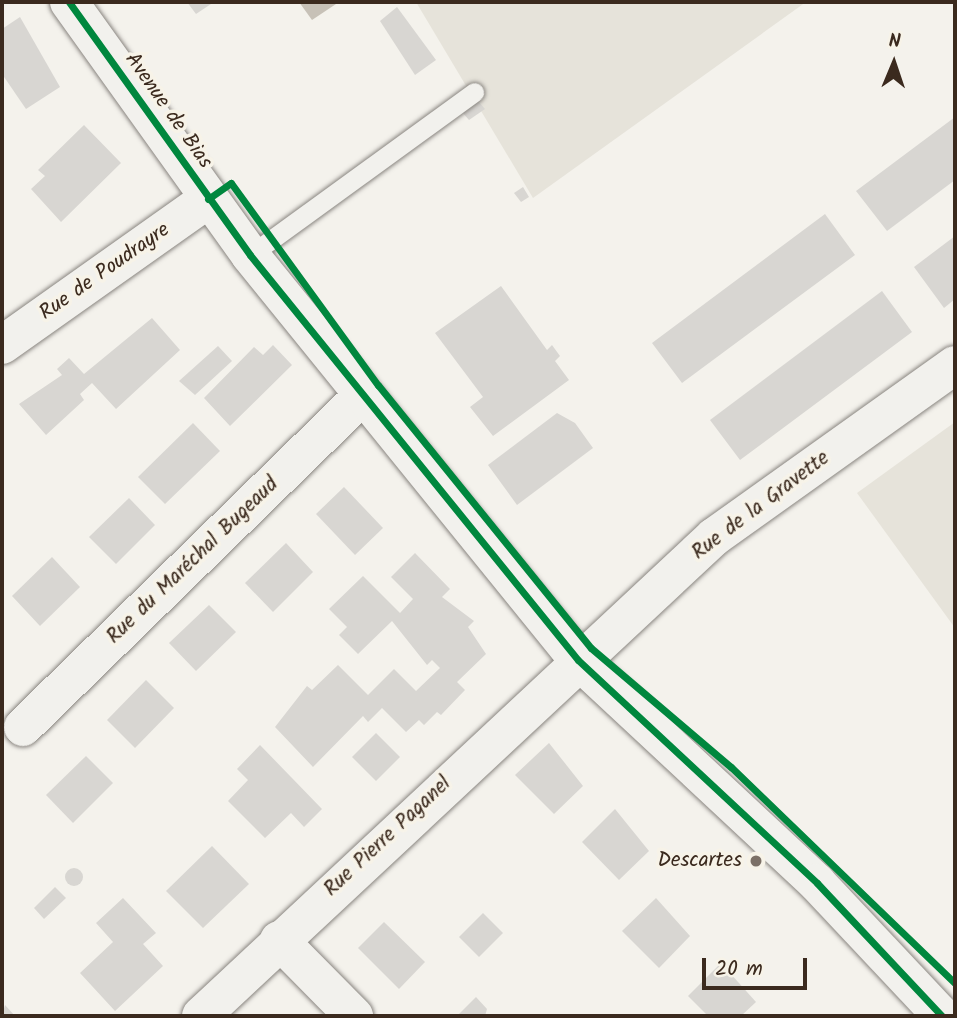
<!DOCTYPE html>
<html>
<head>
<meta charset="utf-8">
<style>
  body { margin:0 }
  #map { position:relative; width:957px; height:1018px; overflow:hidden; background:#f4f2ec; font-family:Kalam,sans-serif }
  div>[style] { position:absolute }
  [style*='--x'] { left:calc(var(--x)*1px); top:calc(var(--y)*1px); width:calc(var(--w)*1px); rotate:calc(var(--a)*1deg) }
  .green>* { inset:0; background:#e6e3da }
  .water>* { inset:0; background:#c7c1b7 }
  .building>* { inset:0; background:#d8d6d2 }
  .round { border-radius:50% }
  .roads { filter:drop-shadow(0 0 2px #898580) drop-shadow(0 0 2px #898580) }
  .lane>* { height:19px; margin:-9.5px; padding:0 9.5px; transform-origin:9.5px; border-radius:9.5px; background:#f2f1ed }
  .street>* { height:38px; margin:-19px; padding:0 19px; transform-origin:19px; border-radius:19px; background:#f2f1ed }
  .secondary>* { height:38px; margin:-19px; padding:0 19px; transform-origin:19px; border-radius:19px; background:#f2f1ed }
  .cycleway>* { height:7px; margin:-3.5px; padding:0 3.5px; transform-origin:3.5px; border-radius:3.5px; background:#00873e }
  .dots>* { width:19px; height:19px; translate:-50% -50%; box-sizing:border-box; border:4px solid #f7f3e8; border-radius:50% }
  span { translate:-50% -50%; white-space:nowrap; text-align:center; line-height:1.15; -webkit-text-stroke:7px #f7f3e8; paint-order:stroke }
  .street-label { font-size:21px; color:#3b2a1e }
  .poi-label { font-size:21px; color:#3b2a1e }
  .right { translate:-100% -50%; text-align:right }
  .frame { position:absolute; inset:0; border:4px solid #3b2a1e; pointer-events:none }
  .north { position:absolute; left:859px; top:28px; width:70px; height:70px; -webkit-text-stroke:5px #f7f3e8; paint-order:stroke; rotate:2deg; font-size:19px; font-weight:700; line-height:28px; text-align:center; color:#3b2a1e }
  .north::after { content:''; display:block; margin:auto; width:24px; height:32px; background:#3b2a1e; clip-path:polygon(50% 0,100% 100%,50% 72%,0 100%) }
  .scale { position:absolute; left:702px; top:958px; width:105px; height:32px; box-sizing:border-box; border:4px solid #3b2a1e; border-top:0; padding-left:9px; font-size:21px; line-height:24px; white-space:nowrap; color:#3b2a1e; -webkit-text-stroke:5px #f7f3e8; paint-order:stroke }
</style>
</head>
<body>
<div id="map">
  <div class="green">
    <div style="clip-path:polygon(416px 2px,806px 2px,533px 198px)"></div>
    <div style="clip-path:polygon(955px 422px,955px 628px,857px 493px)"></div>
  </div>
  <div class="water">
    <div style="clip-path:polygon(299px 2px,339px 2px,312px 20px)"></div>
  </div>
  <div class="building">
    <div style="clip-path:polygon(187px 2px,214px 2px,196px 14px)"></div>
    <div style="clip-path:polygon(397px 7px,436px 60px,415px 75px,380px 21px)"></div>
    <div style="clip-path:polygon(20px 17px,60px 87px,26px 109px,2px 74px,2px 29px)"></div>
    <div style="clip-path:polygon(478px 101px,485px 109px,469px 120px,462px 112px)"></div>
    <div style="clip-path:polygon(955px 117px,955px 180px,887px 231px,856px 191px)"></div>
    <div style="clip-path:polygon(84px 125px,121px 163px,61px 222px,31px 189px,45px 176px,38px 170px)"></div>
    <div style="clip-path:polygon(523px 187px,529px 197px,521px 202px,514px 193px)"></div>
    <div style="clip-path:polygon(825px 214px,855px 255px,682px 383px,652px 343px)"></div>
    <div style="clip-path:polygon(955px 236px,955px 299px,944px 308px,914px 267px)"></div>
    <div style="clip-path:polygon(501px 286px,547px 350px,552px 345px,560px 356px,555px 361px,569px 380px,493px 436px,470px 407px,483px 397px,435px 333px)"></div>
    <div style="clip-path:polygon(882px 291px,912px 332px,740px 460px,710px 420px)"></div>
    <div style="clip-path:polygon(152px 318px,180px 350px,116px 409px,92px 383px,80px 394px,84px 400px,46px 435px,19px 404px,62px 375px,57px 369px,69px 358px,84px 374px)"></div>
    <div style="clip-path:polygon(273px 345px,292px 365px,230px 426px,204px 398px,254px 347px,263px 355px)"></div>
    <div style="clip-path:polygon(218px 346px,232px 361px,195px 395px,179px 381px)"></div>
    <div style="clip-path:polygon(557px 413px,575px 423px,593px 448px,517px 505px,488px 465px)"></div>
    <div style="clip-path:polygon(193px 423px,220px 451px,165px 504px,138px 477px)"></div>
    <div style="clip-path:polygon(344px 487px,383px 528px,355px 555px,316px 514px)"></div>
    <div style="clip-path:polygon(129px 498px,155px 525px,116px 564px,89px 537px)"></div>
    <div style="clip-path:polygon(286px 543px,313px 572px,273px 612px,245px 583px)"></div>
    <div style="clip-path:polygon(415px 553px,450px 589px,442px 597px,474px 621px,468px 627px,486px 654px,457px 682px,465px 690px,441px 715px,437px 712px,424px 725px,419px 720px,406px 732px,382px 708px,368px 722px,363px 716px,313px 767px,275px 727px,307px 686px,312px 690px,338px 665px,368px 695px,394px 669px,416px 691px,440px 668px,432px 660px,427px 665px,392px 621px,358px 654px,339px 635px,347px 627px,329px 609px,363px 576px,400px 613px,413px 599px,391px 577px)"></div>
    <div style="clip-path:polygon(52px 557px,80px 587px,40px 626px,12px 596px)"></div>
    <div style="clip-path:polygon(209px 605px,236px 632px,196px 671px,169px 643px)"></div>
    <div style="clip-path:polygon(146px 680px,174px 708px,135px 748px,107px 720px)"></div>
    <div style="clip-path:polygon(376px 733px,400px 757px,376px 781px,352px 757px)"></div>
    <div style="clip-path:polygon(549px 743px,583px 786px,554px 814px,515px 775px)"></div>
    <div style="clip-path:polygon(260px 745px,322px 809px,304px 827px,291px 813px,265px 838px,228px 801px,248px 780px,237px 769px)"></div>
    <div style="clip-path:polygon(86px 756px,113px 783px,73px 823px,46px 795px)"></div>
    <div style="clip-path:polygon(615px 809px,649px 851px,619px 880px,582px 842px)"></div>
    <div style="clip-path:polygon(212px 846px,249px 884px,203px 928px,166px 891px)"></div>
    <div class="round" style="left:65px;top:868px;width:18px;height:18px"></div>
    <div style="clip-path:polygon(55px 887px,66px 898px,44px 919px,34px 908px)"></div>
    <div style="clip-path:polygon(123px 898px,156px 933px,143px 944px,163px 966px,115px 1011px,80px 973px,113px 942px,96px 923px)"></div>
    <div style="clip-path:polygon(656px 898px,690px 936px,659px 968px,622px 931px)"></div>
    <div style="clip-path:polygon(483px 913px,503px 933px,479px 957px,459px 937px)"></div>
    <div style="clip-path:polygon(384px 922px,425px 962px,399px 989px,358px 948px)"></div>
    <div style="clip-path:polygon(721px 963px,756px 1002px,741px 1016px,708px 1016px,688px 996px)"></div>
    <div style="clip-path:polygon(476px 997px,487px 1009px,485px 1016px,457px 1016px)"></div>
    <div style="clip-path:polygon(5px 1005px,15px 1016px,2px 1016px)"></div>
  </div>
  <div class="roads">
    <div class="lane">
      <div style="--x:250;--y:255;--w:277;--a:-36"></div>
    </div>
    <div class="street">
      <div style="--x:2;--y:345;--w:252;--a:-35.3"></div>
      <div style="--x:23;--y:727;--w:475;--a:-44.3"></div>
      <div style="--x:279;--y:940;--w:107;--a:45.4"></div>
      <div style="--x:201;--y:1016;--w:702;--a:-43.04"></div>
      <div style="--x:714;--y:537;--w:296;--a:-35.5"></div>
    </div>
    <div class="secondary">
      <div style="--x:69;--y:2;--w:311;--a:54.4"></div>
      <div style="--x:250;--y:255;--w:521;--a:51"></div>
      <div style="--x:578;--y:660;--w:327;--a:43"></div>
      <div style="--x:817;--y:883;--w:183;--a:46.8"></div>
    </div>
  </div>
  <div class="cycleway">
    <div style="--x:69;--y:2;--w:311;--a:54.4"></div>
    <div style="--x:250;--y:255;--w:521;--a:51"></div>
    <div style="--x:578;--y:660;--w:327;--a:43"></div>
    <div style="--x:817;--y:883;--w:183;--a:46.8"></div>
    <div style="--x:208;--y:199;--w:28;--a:-35"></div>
    <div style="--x:231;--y:183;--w:250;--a:54"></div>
    <div style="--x:378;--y:385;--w:338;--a:51"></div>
    <div style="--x:591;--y:648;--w:184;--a:40.4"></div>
    <div style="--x:731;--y:767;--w:311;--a:44"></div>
  </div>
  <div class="dots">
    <div style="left:756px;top:861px;background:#7c7066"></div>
  </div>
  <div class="street-label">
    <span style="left:168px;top:111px;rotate:55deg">Avenue de Bias</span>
    <span style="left:105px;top:272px;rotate:-35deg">Rue de Poudrayre</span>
    <span style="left:761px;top:506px;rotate:-37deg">Rue de la Gravette</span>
    <span style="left:193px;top:561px;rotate:-44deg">Rue du Maréchal Bugeaud</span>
    <span style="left:388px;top:837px;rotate:-43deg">Rue Pierre Paganel</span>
  </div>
  <div class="poi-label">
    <span class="right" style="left:742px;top:861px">Descartes</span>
  </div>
  <div class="frame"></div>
  <div class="north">N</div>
  <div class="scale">20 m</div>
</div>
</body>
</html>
